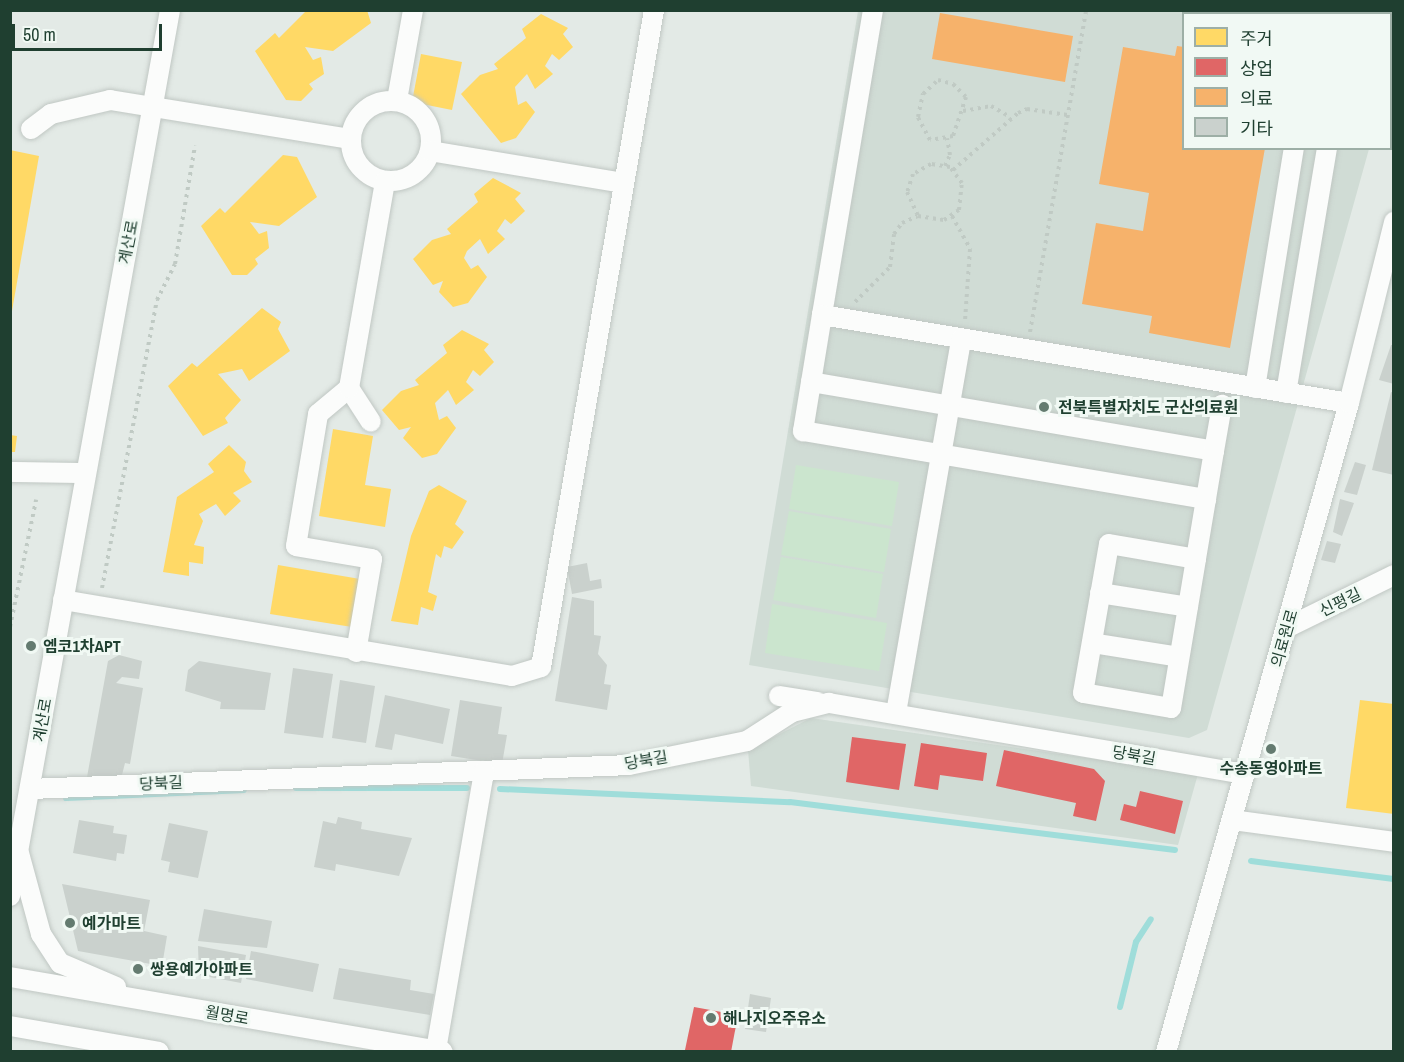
<!DOCTYPE html>
<html>
<head>
<meta charset="utf-8">
<style>
  body { margin:0 }
  #map { position:relative; width:1404px; height:1062px; overflow:hidden; background:#e3eae6; font-family:"Archivo Narrow","Noto Sans KR",sans-serif }
  div>[style] { position:absolute }
  [style*='--x'] { left:calc(var(--x)*1px); top:calc(var(--y)*1px); width:calc(var(--w)*1px); rotate:calc(var(--a)*1deg) }
  .built>* { inset:0; background:#d0dcd5 }
  .green>* { inset:0; background:#cbe5ce }
  .homes>* { inset:0; background:#ffd966 }
  .shops>* { inset:0; background:#e06666 }
  .health>* { inset:0; background:#f6b26b }
  .stream>* { height:6px; margin:-3px; padding:0 3px; transform-origin:3px; border-radius:3px; background:#9fddda }
  .building>* { inset:0; background:#cad1cd }
  .path>* { height:4px; margin-top:-2px; transform-origin:0; background:repeating-linear-gradient(90deg,#c0cac4 0 3px,transparent 0 7.5px) }
  .roads { filter:drop-shadow(0 0 2px #c0c7c3) drop-shadow(0 0 2px #c0c7c3) }
  .minor>* { height:20px; margin:-10px; padding:0 10px; transform-origin:10px; border-radius:10px; background:#fbfcfb }
  .minor>.ring { margin:-10px; padding:0; box-sizing:content-box; background:none; border:20px solid #fbfcfb; border-radius:50% }
  .dots>* { width:16px; height:16px; translate:-50% -50%; box-sizing:border-box; border:3px solid #f1f9f4; border-radius:50% }
  span { translate:-50% -50%; white-space:nowrap; text-align:center; line-height:1.15; -webkit-text-stroke:6px #f1f9f4; paint-order:stroke }
  .street-label { font-size:16px; color:#1f3f30 }
  .poi-label { font-size:16px; color:#1f3f30; font-weight:700 }
  .left { translate:0 -50%; text-align:left }
  .frame { position:absolute; inset:0; border:12px solid #1f3f30; pointer-events:none }
  .legend { position:absolute; left:1182px; top:12px; width:210px; height:138px; box-sizing:border-box; background:#f1f9f4; border:2px solid #9dafa6; margin:0; padding:8px 10px; list-style:none; font-size:18px; color:#1f3f30 }
  .legend li { display:flex; align-items:center; gap:12px; height:30px }
  .legend b { width:30px; border:2px solid #9dafa6 }
  .scale { position:absolute; left:12px; top:24px; width:150px; height:27px; box-sizing:border-box; border:3px solid #1f3f30; border-top:0; padding-left:8px; font-size:18px; line-height:21px; white-space:nowrap; color:#1f3f30; -webkit-text-stroke:4px #f1f9f4; paint-order:stroke }
</style>
</head>
<body>
<div id="map">
  <div class="built">
    <div style="clip-path:polygon(858px 11px,1393px 11px,1391px 70px,1390px 14px,1184px 14px,1184px 148px,1369px 149px,1207px 730px,1189px 738px,749px 665px)"></div>
    <div style="clip-path:polygon(811px 718px,1198px 774px,1178px 845px,751px 786px,748px 750px)"></div>
  </div>
  <div class="green">
    <div style="clip-path:polygon(796px 465px,899px 482px,892px 526px,789px 509px)"></div>
    <div style="clip-path:polygon(789px 511px,891px 529px,884px 572px,781px 555px)"></div>
    <div style="clip-path:polygon(781px 557px,883px 574px,876px 618px,773px 600px)"></div>
    <div style="clip-path:polygon(772px 604px,887px 623px,879px 671px,765px 653px)"></div>
  </div>
  <div class="homes">
    <div style="clip-path:polygon(307px 10px,367px 10px,371px 23px,333px 51px,305px 47px,313px 60px,321px 57px,324px 74px,309px 84px,313px 89px,301px 101px,286px 100px,255px 51px,275px 33px,279px 38px)"></div>
    <div style="clip-path:polygon(541px 14px,568px 28px,563px 34px,573px 47px,559px 60px,552px 54px,545px 66px,553px 74px,535px 89px,527px 74px,515px 87px,518px 105px,526px 101px,535px 112px,516px 138px,501px 143px,461px 94px,480px 75px,498px 69px,494px 64px,526px 38px,522px 29px)"></div>
    <div style="clip-path:polygon(421px 54px,462px 62px,452px 110px,412px 102px)"></div>
    <div style="clip-path:polygon(10px 150px,39px 156px,12px 311px,10px 311px)"></div>
    <div style="clip-path:polygon(283px 155px,297px 157px,317px 197px,279px 226px,250px 222px,259px 234px,267px 231px,269px 248px,255px 259px,258px 264px,247px 275px,232px 275px,201px 226px,220px 208px,225px 213px)"></div>
    <div style="clip-path:polygon(493px 178px,521px 193px,515px 199px,525px 211px,511px 224px,505px 219px,497px 231px,505px 239px,488px 254px,480px 239px,467px 251px,464px 258px,471px 269px,478px 265px,487px 277px,468px 303px,453px 307px,439px 292px,443px 281px,433px 285px,413px 259px,432px 240px,451px 234px,447px 229px,478px 202px,474px 194px)"></div>
    <div style="clip-path:polygon(262px 308px,281px 322px,278px 329px,290px 351px,249px 381px,242px 369px,218px 374px,241px 400px,225px 418px,228px 423px,203px 436px,168px 386px,192px 363px,197px 367px)"></div>
    <div style="clip-path:polygon(462px 330px,489px 344px,484px 350px,494px 362px,480px 376px,473px 370px,466px 382px,474px 390px,456px 405px,448px 390px,435px 403px,439px 420px,447px 416px,456px 428px,437px 454px,422px 458px,403px 438px,411px 427px,399px 430px,382px 410px,401px 391px,419px 385px,415px 380px,447px 353px,443px 345px)"></div>
    <div style="clip-path:polygon(333px 429px,373px 436px,365px 485px,391px 489px,385px 527px,319px 516px)"></div>
    <div style="clip-path:polygon(10px 435px,17px 436px,15px 452px,10px 452px)"></div>
    <div style="clip-path:polygon(229px 445px,246px 462px,244px 471px,252px 482px,233px 493px,241px 501px,225px 516px,216px 504px,199px 514px,203px 521px,194px 545px,204px 547px,203px 564px,189px 562px,189px 576px,163px 572px,177px 497px,214px 472px,208px 464px)"></div>
    <div style="clip-path:polygon(439px 485px,467px 501px,455px 524px,464px 532px,452px 549px,444px 546px,441px 558px,436px 554px,428px 592px,437px 596px,433px 611px,421px 607px,418px 625px,391px 621px,411px 536px,429px 491px)"></div>
    <div style="clip-path:polygon(278px 565px,360px 579px,352px 627px,270px 614px)"></div>
    <div style="clip-path:polygon(1360px 700px,1394px 704px,1394px 814px,1346px 808px)"></div>
  </div>
  <div class="shops">
    <div style="clip-path:polygon(852px 737px,906px 744px,899px 790px,846px 782px)"></div>
    <div style="clip-path:polygon(921px 743px,987px 753px,983px 781px,940px 775px,938px 790px,914px 786px)"></div>
    <div style="clip-path:polygon(1004px 750px,1094px 769px,1105px 781px,1096px 821px,1073px 816px,1076px 803px,996px 786px)"></div>
    <div style="clip-path:polygon(1140px 791px,1183px 801px,1175px 834px,1120px 820px,1124px 804px,1136px 807px)"></div>
    <div style="clip-path:polygon(694px 1007px,738px 1015px,731px 1052px,685px 1050px)"></div>
  </div>
  <div class="health">
    <div style="clip-path:polygon(940px 13px,1073px 36px,1065px 82px,932px 59px)"></div>
    <div style="clip-path:polygon(1177px 46px,1184px 47px,1184px 148px,1265px 148px,1230px 348px,1149px 333px,1152px 316px,1082px 304px,1096px 223px,1143px 231px,1149px 193px,1099px 184px,1123px 47px,1175px 56px)"></div>
  </div>
  <div class="stream">
    <div style="--x:296;--y:788;--w:171;--a:0"></div>
    <div style="--x:500;--y:789;--w:290;--a:2.6"></div>
    <div style="--x:790;--y:802;--w:388;--a:7.1"></div>
    <div style="--x:66;--y:798;--w:178;--a:-2.6"></div>
    <div style="--x:1251;--y:861;--w:144;--a:7.2"></div>
    <div style="--x:1120;--y:1007;--w:67;--a:-76.2"></div>
    <div style="--x:1136;--y:942;--w:27;--a:-57"></div>
  </div>
  <div class="building">
    <div style="clip-path:polygon(1391px 345px,1394px 345px,1394px 384px,1379px 380px)"></div>
    <div style="clip-path:polygon(1391px 392px,1394px 393px,1394px 475px,1372px 470px)"></div>
    <div style="clip-path:polygon(1355px 462px,1366px 465px,1357px 495px,1344px 492px)"></div>
    <div style="clip-path:polygon(1340px 499px,1354px 503px,1342px 536px,1333px 532px)"></div>
    <div style="clip-path:polygon(1327px 541px,1341px 544px,1335px 563px,1321px 560px)"></div>
    <div style="clip-path:polygon(587px 563px,590px 581px,601px 579px,602px 588px,572px 594px,567px 567px)"></div>
    <div style="clip-path:polygon(572px 597px,594px 601px,594px 635px,601px 636px,598px 654px,607px 665px,604px 684px,611px 685px,607px 710px,555px 701px)"></div>
    <div style="clip-path:polygon(119px 655px,142px 661px,139px 679px,122px 677px,116px 683px,143px 688px,130px 764px,125px 763px,121px 779px,87px 777px,108px 661px)"></div>
    <div style="clip-path:polygon(199px 661px,271px 673px,265px 710px,220px 709px,221px 702px,185px 691px,188px 670px)"></div>
    <div style="clip-path:polygon(293px 668px,333px 674px,323px 738px,284px 733px)"></div>
    <div style="clip-path:polygon(340px 680px,375px 686px,366px 743px,332px 738px)"></div>
    <div style="clip-path:polygon(385px 695px,450px 709px,443px 744px,395px 734px,392px 750px,375px 747px)"></div>
    <div style="clip-path:polygon(460px 700px,502px 707px,498px 734px,507px 735px,502px 764px,451px 756px)"></div>
    <div style="clip-path:polygon(338px 817px,362px 822px,361px 829px,412px 838px,399px 876px,336px 864px,335px 871px,314px 867px,323px 821px,336px 824px)"></div>
    <div style="clip-path:polygon(79px 820px,114px 826px,113px 833px,127px 835px,124px 854px,117px 853px,116px 861px,73px 853px)"></div>
    <div style="clip-path:polygon(169px 823px,208px 831px,198px 878px,168px 872px,170px 862px,161px 860px)"></div>
    <div style="clip-path:polygon(62px 884px,150px 900px,144px 931px,167px 936px,162px 966px,78px 951px)"></div>
    <div style="clip-path:polygon(204px 909px,272px 921px,267px 948px,198px 941px)"></div>
    <div style="clip-path:polygon(198px 946px,246px 955px,241px 983px,199px 975px)"></div>
    <div style="clip-path:polygon(251px 951px,319px 964px,313px 992px,246px 979px)"></div>
    <div style="clip-path:polygon(339px 968px,411px 980px,410px 990px,434px 994px,430px 1015px,333px 999px)"></div>
    <div style="clip-path:polygon(750px 994px,771px 998px,766px 1032px,745px 1029px)"></div>
  </div>
  <div class="path">
    <div style="--x:938;--y:80;--w:16;--a:15"></div>
    <div style="--x:953;--y:84;--w:18;--a:45"></div>
    <div style="--x:966;--y:97;--w:41;--a:108.4"></div>
    <div style="--x:953;--y:136;--w:23;--a:170"></div>
    <div style="--x:930;--y:140;--w:26;--a:-118"></div>
    <div style="--x:918;--y:117;--w:24;--a:-78"></div>
    <div style="--x:923;--y:94;--w:21;--a:-43"></div>
    <div style="--x:963;--y:111;--w:28;--a:-10"></div>
    <div style="--x:991;--y:106;--w:22;--a:30"></div>
    <div style="--x:945;--y:166;--w:12;--a:-66"></div>
    <div style="--x:950;--y:155;--w:17;--a:-100"></div>
    <div style="--x:953;--y:170;--w:86;--a:-41.2"></div>
    <div style="--x:1018;--y:113;--w:10;--a:-24"></div>
    <div style="--x:1027;--y:109;--w:41;--a:8.3"></div>
    <div style="--x:952;--y:216;--w:38;--a:61"></div>
    <div style="--x:970;--y:249;--w:72;--a:94"></div>
    <div style="--x:855;--y:302;--w:49;--a:-45"></div>
    <div style="--x:890;--y:267;--w:33;--a:-83"></div>
    <div style="--x:894;--y:234;--w:14;--a:-54"></div>
    <div style="--x:902;--y:223;--w:17;--a:-24"></div>
    <div style="--x:918;--y:216;--w:26;--a:9"></div>
    <div style="--x:944;--y:220;--w:18;--a:-34"></div>
    <div style="--x:959;--y:210;--w:27;--a:-84"></div>
    <div style="--x:962;--y:183;--w:20;--a:-127"></div>
    <div style="--x:950;--y:167;--w:19;--a:-171"></div>
    <div style="--x:931;--y:164;--w:21;--a:151"></div>
    <div style="--x:913;--y:174;--w:19;--a:108"></div>
    <div style="--x:907;--y:192;--w:26;--a:65"></div>
    <div style="--x:1030;--y:332;--w:327;--a:-80.1"></div>
    <div style="--x:102;--y:588;--w:293;--a:-79.2"></div>
    <div style="--x:157;--y:300;--w:40;--a:-63.4"></div>
    <div style="--x:175;--y:264;--w:120;--a:-80.4"></div>
    <div style="--x:10;--y:627;--w:130;--a:-78.4"></div>
    <div style="--x:10;--y:669;--w:24;--a:90"></div>
  </div>
  <div class="roads">
    <div class="minor">
      <div style="--x:873;--y:10;--w:309;--a:99.5"></div>
      <div style="--x:822;--y:315;--w:534;--a:9.48"></div>
      <div style="--x:1296;--y:14;--w:4;--a:-76"></div>
      <div style="--x:397;--y:100;--w:91;--a:-79.9"></div>
      <div class="ring" style="left:351px;top:101px;width:60px;height:60px"></div>
      <div style="--x:31;--y:129;--w:25;--a:-37"></div>
      <div style="--x:51;--y:114;--w:61;--a:-13.3"></div>
      <div style="--x:110;--y:100;--w:244;--a:9.2"></div>
      <div style="--x:430;--y:151;--w:196;--a:9.4"></div>
      <div style="--x:822;--y:315;--w:118;--a:99.3"></div>
      <div style="--x:803;--y:431;--w:409;--a:9.6"></div>
      <div style="--x:1206;--y:499;--w:61;--a:99.5"></div>
      <div style="--x:1196;--y:559;--w:151;--a:99.5"></div>
      <div style="--x:1171;--y:708;--w:89;--a:-170.3"></div>
      <div style="--x:1083;--y:693;--w:151;--a:-80.1"></div>
      <div style="--x:1109;--y:544;--w:88;--a:9.8"></div>
      <div style="--x:811;--y:382;--w:409;--a:9.7"></div>
      <div style="--x:1214;--y:451;--w:49;--a:99.5"></div>
      <div style="--x:349;--y:388;--w:40;--a:57.1"></div>
      <div style="--x:1255;--y:388;--w:243;--a:-80.8"></div>
      <div style="--x:1286;--y:393;--w:248;--a:-80.5"></div>
      <div style="--x:1214;--y:451;--w:47;--a:-80.1"></div>
      <div style="--x:10;--y:472;--w:75;--a:0.8"></div>
      <div style="--x:1100;--y:593;--w:89;--a:9"></div>
      <div style="--x:63;--y:600;--w:455;--a:9.6"></div>
      <div style="--x:512;--y:676;--w:30;--a:-17"></div>
      <div style="--x:541;--y:667;--w:667;--a:-80.24"></div>
      <div style="--x:1286;--y:628;--w:120;--a:-26.1"></div>
      <div style="--x:1092;--y:643;--w:88;--a:9.1"></div>
      <div style="--x:356;--y:652;--w:94;--a:-80.2"></div>
      <div style="--x:372;--y:559;--w:77;--a:-170.3"></div>
      <div style="--x:296;--y:546;--w:134;--a:-80.5"></div>
      <div style="--x:318;--y:414;--w:40;--a:-40"></div>
      <div style="--x:349;--y:388;--w:210;--a:-80.1"></div>
      <div style="--x:779;--y:696;--w:39;--a:9"></div>
      <div style="--x:896;--y:713;--w:380;--a:-80.1"></div>
      <div style="--x:30;--y:789;--w:599;--a:-2.29"></div>
      <div style="--x:629;--y:765;--w:120;--a:-11.5"></div>
      <div style="--x:747;--y:741;--w:54;--a:-32.8"></div>
      <div style="--x:792;--y:712;--w:38;--a:-14"></div>
      <div style="--x:829;--y:703;--w:422;--a:9.7"></div>
      <div style="--x:1232;--y:820;--w:163;--a:7.7"></div>
      <div style="--x:19;--y:853;--w:84;--a:74.8"></div>
      <div style="--x:41;--y:934;--w:35;--a:57"></div>
      <div style="--x:60;--y:963;--w:61;--a:23.2"></div>
      <div style="--x:10;--y:896;--w:900;--a:-79.76"></div>
      <div style="--x:10;--y:977;--w:439;--a:9.8"></div>
      <div style="--x:10;--y:1026;--w:151;--a:9.9"></div>
      <div style="--x:436;--y:1050;--w:283;--a:-80.2"></div>
      <div style="--x:1166;--y:1052;--w:674;--a:-74.25"></div>
      <div style="--x:1349;--y:403;--w:187;--a:-76"></div>
    </div>
  </div>
  <div class="dots">
    <div style="left:1044px;top:407px;background:#647b70"></div>
    <div style="left:31px;top:646px;background:#647b70"></div>
    <div style="left:1271px;top:749px;background:#647b70"></div>
    <div style="left:70px;top:923px;background:#647b70"></div>
    <div style="left:138px;top:969px;background:#647b70"></div>
    <div style="left:711px;top:1018px;background:#647b70"></div>
  </div>
  <div class="street-label">
    <span style="left:128px;top:242px;rotate:-79deg">계산로</span>
    <span style="left:1340px;top:602px;rotate:-26deg">신평길</span>
    <span style="left:1284px;top:638px;rotate:-74deg">의료원로</span>
    <span style="left:42px;top:720px;rotate:-80deg">계산로</span>
    <span style="left:1134px;top:755px;rotate:10deg">당북길</span>
    <span style="left:646px;top:760px;rotate:-10deg">당북길</span>
    <span style="left:161px;top:783px;rotate:-3deg">당북길</span>
    <span style="left:227px;top:1015px;rotate:10deg">월명로</span>
  </div>
  <div class="poi-label">
    <span class="left" style="left:1058px;top:407px">전북특별자치도 군산의료원</span>
    <span class="left" style="left:43px;top:646px">엠코1차APT</span>
    <span style="left:1271px;top:768px">수송동영아파트</span>
    <span class="left" style="left:82px;top:923px">예가마트</span>
    <span class="left" style="left:150px;top:969px">쌍용예가아파트</span>
    <span class="left" style="left:723px;top:1018px">해나지오주유소</span>
  </div>
  <div class="frame"></div>
  <ul class="legend">
  <li><b style="height:16px;background:#ffd966"></b>주거</li>
  <li><b style="height:16px;background:#e06666"></b>상업</li>
  <li><b style="height:16px;background:#f6b26b"></b>의료</li>
  <li><b style="height:16px;background:#cad1cd"></b>기타</li>
  </ul>
  <div class="scale">50 m</div>
</div>
</body>
</html>
